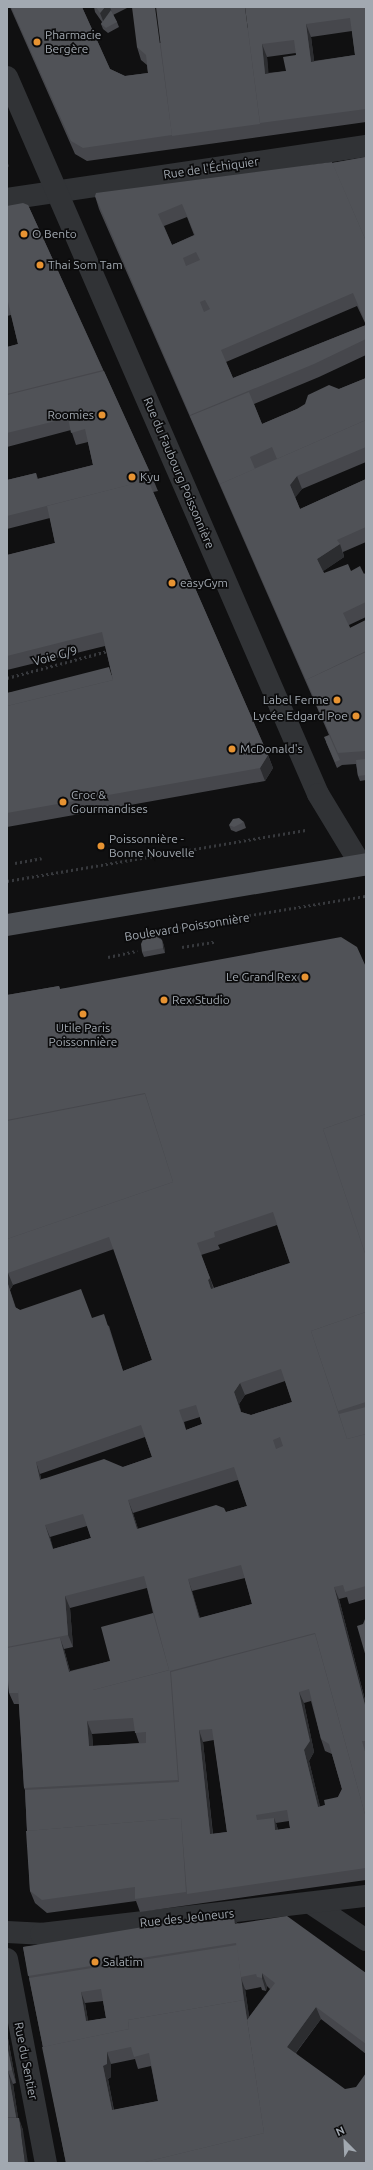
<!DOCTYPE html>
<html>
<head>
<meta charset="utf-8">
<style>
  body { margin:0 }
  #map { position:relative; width:373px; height:2170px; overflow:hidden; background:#101011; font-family:Ubuntu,sans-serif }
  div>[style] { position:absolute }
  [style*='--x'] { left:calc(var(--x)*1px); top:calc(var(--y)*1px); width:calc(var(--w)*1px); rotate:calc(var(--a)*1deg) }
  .path>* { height:2.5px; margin-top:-1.25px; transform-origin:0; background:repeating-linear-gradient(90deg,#37393d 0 2px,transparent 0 5px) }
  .minor>* { height:22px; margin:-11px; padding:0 11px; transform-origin:11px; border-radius:11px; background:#313336 }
  .tertiary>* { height:22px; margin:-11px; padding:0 11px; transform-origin:11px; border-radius:11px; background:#313336 }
  .primary>* { height:22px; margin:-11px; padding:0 11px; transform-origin:11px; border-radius:11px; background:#4d5055 }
  .wall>* { inset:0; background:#46474c }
  .shaded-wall>* { inset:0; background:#2c2d30 }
  .building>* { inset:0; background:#505257 }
  .dots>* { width:11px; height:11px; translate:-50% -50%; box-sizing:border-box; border:2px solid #0b0b0c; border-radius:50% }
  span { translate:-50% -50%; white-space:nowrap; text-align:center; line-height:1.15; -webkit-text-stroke:3.5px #0b0b0c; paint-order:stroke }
  .poi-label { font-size:12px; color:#a2a9b1 }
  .left { translate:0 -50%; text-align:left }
  .right { translate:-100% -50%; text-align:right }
  .street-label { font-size:12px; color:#a2a9b1 }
  .frame { position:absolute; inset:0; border:8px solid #a2a9b1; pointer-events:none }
  .north { position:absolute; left:325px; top:2122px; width:40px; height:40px; -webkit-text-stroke:3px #0b0b0c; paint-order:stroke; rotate:336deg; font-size:11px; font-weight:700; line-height:16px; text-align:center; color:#a2a9b1 }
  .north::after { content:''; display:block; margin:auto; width:14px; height:18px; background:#a2a9b1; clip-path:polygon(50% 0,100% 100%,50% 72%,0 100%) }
</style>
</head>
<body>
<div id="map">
  <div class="path">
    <div style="--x:7;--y:678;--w:105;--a:-15"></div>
    <div style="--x:15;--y:863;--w:27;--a:-10"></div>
    <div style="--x:7;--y:881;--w:303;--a:-9.7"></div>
    <div style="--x:126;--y:936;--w:243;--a:-9.5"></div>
    <div style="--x:182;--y:947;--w:33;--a:-9"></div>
    <div style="--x:108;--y:957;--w:30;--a:-12"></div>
  </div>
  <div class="minor">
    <div style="--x:7;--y:199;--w:363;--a:-8.4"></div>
    <div style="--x:312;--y:1904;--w:65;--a:33.7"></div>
    <div style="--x:7;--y:1932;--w:34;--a:3"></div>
    <div style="--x:41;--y:1934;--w:327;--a:-6.7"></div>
    <div style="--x:7;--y:1959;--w:208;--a:79.2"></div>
  </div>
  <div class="tertiary">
    <div style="--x:7;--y:77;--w:782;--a:66.55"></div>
    <div style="--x:318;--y:794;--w:83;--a:58.8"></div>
  </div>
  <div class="primary">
    <div style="--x:7;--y:925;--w:364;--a:-9.6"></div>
  </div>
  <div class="wall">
    <div style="clip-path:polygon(evenodd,10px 7px,82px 7px,110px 69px,125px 76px,148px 73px,147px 65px,141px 60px,137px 47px,366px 7px,366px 122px,87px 161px,75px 154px,10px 7px,352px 31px,355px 55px,314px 61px,311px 37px,352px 31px,10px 7px,296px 53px,296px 55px,286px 71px,268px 73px,267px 57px,296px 53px)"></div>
    <div style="clip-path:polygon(94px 7px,129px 7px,113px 15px,117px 22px,119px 27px,108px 33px,103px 29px,101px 24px,102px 22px,95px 12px)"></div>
    <div style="clip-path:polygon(evenodd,366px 157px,366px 355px,319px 377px,254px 404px,262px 424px,297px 409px,339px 389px,366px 378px,366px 462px,302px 489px,295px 497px,300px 509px,366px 479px,366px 542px,343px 552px,344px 557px,323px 571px,324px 573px,351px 571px,364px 574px,366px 573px,366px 617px,349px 625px,350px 628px,366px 620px,366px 780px,360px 781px,358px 776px,356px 764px,342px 765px,337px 768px,326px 742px,329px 735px,99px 209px,95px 196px,332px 163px,366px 157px,187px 217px,194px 235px,172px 245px,164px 226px,187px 217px,366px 157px,357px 306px,366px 325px,233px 378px,226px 362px,357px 306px)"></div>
    <div style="clip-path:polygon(28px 205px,153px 479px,158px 491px,153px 492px,268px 755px,273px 768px,265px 781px,7px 827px,7px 693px,112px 675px,105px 646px,7px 670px,7px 555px,55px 543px,50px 518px,7px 529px,7px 480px,36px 473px,38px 479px,93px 465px,88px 442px,76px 445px,71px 430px,7px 447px,7px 347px,18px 344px,11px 315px,7px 316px,7px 206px)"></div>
    <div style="clip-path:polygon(244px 822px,246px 828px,236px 832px,231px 830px,229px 825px)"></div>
    <div style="clip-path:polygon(162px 940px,164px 946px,165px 953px,144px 957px,142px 952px)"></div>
    <div style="clip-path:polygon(evenodd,366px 967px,366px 1599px,349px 1604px,347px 1597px,339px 1599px,366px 1704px,366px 1880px,140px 1912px,136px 1901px,47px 1913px,35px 1903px,30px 1891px,25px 1790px,24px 1788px,19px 1704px,14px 1704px,9px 1693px,7px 1668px,7px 995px,59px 986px,60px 989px,366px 967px,277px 1225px,290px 1263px,214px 1288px,201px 1255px,220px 1249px,218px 1245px,277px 1225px,366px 967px,114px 1249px,152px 1360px,123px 1371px,109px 1326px,92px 1318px,20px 1310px,16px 1308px,10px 1290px,13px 1285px,114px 1249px,366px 967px,285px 1381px,292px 1402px,251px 1415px,241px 1412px,239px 1404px,245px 1395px,285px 1381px,366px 967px,200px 1417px,202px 1424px,186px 1430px,184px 1422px,200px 1417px,366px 967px,145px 1437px,152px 1457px,123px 1467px,41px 1479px,40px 1474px,145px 1437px,366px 967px,238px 1480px,247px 1506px,226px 1512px,138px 1529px,133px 1513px,238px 1480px,366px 967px,87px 1526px,91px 1538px,53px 1549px,50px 1537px,87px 1526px,366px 967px,245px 1578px,252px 1604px,200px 1618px,192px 1591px,245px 1578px,366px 967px,147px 1588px,153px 1613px,110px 1661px,70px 1671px,64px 1649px,73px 1647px,70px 1608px,147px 1588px,366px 967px,311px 1701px,321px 1739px,325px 1751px,332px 1754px,342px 1789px,338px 1797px,325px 1805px,320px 1807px,309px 1761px,314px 1752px,304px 1703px,311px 1701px,366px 967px,135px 1731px,139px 1743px,93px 1746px,92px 1734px,135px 1731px,366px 967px,214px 1740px,227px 1832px,213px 1834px,203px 1742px,214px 1740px,366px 967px,289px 1821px,290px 1828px,278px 1830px,276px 1823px,289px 1821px)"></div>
    <div style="clip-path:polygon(evenodd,237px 1923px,366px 1973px,366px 2054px,321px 2019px,296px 2053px,366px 2163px,66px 2163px,23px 1947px,237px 1923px,267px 1986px,270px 1989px,249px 2017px,245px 1989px,246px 1990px,261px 1987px,262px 1990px,266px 1991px,267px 1986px,237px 1923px,103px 2001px,106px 2018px,88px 2021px,85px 2003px,103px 2001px,237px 1923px,135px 2059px,138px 2069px,151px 2066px,158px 2101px,114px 2110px,108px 2079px,111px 2077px,111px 2064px,135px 2059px)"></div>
    <div style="clip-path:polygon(7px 2033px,16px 2083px,13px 2084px,18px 2118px,23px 2130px,7px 2163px)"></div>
  </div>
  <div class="shaded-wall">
    <div style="clip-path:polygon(105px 7px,110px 7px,113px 15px,105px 26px,100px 13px)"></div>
    <div style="clip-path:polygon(306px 24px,311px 37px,316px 75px,311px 62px)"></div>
    <div style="clip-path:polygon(262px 44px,267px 57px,270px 87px,265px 74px)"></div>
    <div style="clip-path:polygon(7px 161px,9px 166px,7px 169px)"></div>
    <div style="clip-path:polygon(297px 476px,302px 489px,295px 498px,290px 485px)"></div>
    <div style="clip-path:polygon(340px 544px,344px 557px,322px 572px,317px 559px)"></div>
    <div style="clip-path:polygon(268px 755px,273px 768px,265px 781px,260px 768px)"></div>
    <div style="clip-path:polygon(162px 940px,164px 946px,165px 953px,163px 948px)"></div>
    <div style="clip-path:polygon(8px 1273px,13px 1285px,10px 1290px,20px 1320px,7px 1281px,7px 1275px)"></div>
    <div style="clip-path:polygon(210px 1278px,214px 1291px,212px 1293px,208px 1280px)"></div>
    <div style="clip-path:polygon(240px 1383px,245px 1395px,239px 1404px,245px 1425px,234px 1392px)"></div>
    <div style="clip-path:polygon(36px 1462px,40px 1474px,44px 1492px,40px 1480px)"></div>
    <div style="clip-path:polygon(128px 1500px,133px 1513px,142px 1541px,137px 1529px)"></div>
    <div style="clip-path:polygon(45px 1525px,50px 1537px,57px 1562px,53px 1549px)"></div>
    <div style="clip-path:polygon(188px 1579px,192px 1591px,203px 1630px,199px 1618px)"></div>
    <div style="clip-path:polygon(334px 1587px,339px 1599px,366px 1704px,366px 1709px)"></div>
    <div style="clip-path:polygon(65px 1596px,70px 1608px,73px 1647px,68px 1635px)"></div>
    <div style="clip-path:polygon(60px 1638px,64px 1649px,73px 1683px,69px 1672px)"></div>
    <div style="clip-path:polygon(299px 1692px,304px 1703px,314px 1752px,309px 1761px,323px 1818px,318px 1807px,304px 1750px)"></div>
    <div style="clip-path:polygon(87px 1721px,92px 1734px,94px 1759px,89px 1746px)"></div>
    <div style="clip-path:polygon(199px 1730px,203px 1742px,214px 1846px,210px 1834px)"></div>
    <div style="clip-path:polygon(274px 1818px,278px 1829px,279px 1842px,275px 1830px)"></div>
    <div style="clip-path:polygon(233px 1912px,238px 1925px,235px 1924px)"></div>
    <div style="clip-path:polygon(262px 1973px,267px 1986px,266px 1991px,262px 1978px)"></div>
    <div style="clip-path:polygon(241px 1978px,245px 1989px,269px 2146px,265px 2133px,244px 2000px)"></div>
    <div style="clip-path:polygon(81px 1992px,85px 2003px,90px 2032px,86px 2021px)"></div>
    <div style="clip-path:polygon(316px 2007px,321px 2019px,291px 2059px,287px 2047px)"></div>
    <div style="clip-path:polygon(7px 2033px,16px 2083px,12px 2070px,7px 2045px)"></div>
    <div style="clip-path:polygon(107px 2052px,111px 2064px,111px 2077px,108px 2079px,116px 2123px,112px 2110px,103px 2066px)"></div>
    <div style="clip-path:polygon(8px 2071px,13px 2084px,20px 2130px,16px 2117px)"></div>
    <div style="clip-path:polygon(19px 2118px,23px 2130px,28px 2163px,25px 2163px)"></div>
  </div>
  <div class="building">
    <div style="clip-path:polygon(11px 7px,82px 7px,110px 69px,125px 76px,148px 73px,146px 55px,137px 47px,132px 7px,155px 7px,172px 135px,83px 148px,71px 141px)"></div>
    <div style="clip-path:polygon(96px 7px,105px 7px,100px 13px)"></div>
    <div style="clip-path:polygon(156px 7px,245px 7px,260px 124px,172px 136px)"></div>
    <div style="clip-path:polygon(evenodd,245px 7px,366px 7px,366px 109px,260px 123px,245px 7px,350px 18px,355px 55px,311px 62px,306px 24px,350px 18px,245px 7px,294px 40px,296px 55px,283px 57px,286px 71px,265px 74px,262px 44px,294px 40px)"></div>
    <div style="clip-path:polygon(111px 10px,117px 22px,106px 28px,101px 24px)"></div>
    <div style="clip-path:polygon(366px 157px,366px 241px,332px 163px)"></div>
    <div style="clip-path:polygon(evenodd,332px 162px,366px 241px,366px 324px,353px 293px,221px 350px,233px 378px,366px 325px,366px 339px,314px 364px,190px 415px,95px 196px,96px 193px,332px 162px,182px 204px,195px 235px,172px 245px,158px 214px,182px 204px,332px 162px,196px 252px,200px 260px,186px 266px,183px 258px,196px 252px,332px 162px,205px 300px,210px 309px,204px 312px,200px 302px,205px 300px)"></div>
    <div style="clip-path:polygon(23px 203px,28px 205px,103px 370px,7px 394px,7px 347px,18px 344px,8px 302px,7px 302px,7px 206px)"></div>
    <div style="clip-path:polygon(104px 371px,153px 479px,7px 516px,7px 480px,36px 473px,37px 479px,93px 465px,85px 429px,71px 433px,68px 418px,7px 433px,7px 395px)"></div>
    <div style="clip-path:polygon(366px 378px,366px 420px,277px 459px,272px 447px,250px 457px,255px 469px,220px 484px,190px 416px,249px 392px,262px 424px,297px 409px,305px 404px,308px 395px,329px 385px,339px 389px)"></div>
    <div style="clip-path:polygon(366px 420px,366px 447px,297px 476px,290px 485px,300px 509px,366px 479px,366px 527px,337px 540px,340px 544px,317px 559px,324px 573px,348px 564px,351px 571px,360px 566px,364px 574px,366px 573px,366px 602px,343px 613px,350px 628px,366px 620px,366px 651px,306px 680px,220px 484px)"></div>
    <div style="clip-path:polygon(148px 480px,268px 755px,260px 768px,7px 813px,7px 706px,113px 680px,102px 632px,7px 656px,7px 555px,55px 543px,47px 506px)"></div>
    <div style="clip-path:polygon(366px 652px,366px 681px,365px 681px,366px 683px,366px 751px,338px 753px,306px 680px)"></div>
    <div style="clip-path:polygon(109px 667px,113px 680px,7px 706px,7px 693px)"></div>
    <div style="clip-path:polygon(329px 735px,340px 760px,335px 762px,324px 737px)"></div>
    <div style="clip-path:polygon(366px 759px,366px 775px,358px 776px,356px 760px)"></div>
    <div style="clip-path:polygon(239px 818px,244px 822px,234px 827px,229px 825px,233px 819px)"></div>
    <div style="clip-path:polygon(157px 935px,162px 940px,163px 948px,142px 952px,141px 944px,144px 937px)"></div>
    <div style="clip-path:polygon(evenodd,341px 937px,357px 947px,366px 967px,366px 1114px,323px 1129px,366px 1256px,366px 1312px,311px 1331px,347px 1439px,366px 1434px,366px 1586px,345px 1592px,343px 1585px,334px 1587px,366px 1709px,366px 1741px,362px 1741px,366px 1755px,366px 1818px,315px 1633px,170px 1671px,170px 1670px,169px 1670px,144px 1576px,65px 1596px,68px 1635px,7px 1647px,7px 1281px,15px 1307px,20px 1310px,81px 1289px,92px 1318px,104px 1314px,123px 1371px,152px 1360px,109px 1237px,8px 1273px,7px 1275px,7px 1239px,173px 1182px,145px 1093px,7px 1120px,7px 995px,59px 986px,60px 989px,341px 937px,273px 1212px,290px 1263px,211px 1289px,208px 1280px,210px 1278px,197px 1243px,215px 1237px,214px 1232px,273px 1212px,341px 937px,281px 1369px,292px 1402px,251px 1415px,241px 1412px,234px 1392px,240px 1383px,281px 1369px,341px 937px,196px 1405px,202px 1424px,186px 1430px,179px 1410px,196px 1405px,341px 937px,141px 1425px,152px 1457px,123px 1467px,104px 1459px,40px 1480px,36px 1462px,141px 1425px,341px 937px,280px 1437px,283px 1446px,276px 1449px,273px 1440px,280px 1437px,341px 937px,234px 1467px,247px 1506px,226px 1512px,224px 1508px,216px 1505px,137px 1529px,128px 1500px,234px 1467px,341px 937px,83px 1514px,91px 1538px,53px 1549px,45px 1525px,83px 1514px,341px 937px,241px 1565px,252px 1604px,199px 1618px,188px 1579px,241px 1565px)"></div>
    <div style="clip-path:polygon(145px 1094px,173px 1182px,7px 1239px,7px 1121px)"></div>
    <div style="clip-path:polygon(366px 1114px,366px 1256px,323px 1129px)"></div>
    <div style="clip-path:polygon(366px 1312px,366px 1383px,365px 1383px,366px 1385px,366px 1402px,338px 1411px,311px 1331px)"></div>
    <div style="clip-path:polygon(366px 1407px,366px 1434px,347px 1439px,339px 1414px)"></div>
    <div style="clip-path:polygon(153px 1613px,169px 1670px,93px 1690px,18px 1690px,18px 1693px,9px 1693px,7px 1668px,7px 1648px,60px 1638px,69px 1672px,110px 1661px,101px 1627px)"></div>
    <div style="clip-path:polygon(366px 1618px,366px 1657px,357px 1626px,363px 1624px,365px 1619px)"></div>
    <div style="clip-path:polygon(evenodd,315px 1634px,366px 1818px,366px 1868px,187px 1894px,181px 1818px,27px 1831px,25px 1790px,179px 1782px,171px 1672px,315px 1634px,309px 1689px,321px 1739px,329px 1744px,342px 1789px,338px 1797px,324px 1800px,325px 1805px,318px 1807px,304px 1750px,310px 1741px,299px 1692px,309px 1689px,315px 1634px,212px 1729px,227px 1832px,210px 1834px,199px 1730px,212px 1729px,315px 1634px,287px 1810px,290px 1828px,275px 1830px,274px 1818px,257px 1820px,256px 1815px,287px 1810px)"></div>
    <div style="clip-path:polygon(evenodd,170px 1670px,178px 1780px,24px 1788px,18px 1690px,93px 1690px,170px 1670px,133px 1718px,135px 1733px,146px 1732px,146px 1743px,89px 1746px,87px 1721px,133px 1718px)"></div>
    <div style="clip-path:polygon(181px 1818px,186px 1892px,135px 1899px,135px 1887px,42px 1900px,30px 1891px,26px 1831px)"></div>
    <div style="clip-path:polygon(233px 1912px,235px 1924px,287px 1916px,366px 1973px,366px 2044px,316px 2007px,287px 2047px,345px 2089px,356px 2087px,366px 2073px,366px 2163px,141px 2163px,264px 2133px,247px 2020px,275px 1983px,262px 1973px,262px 1978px,257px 1977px,256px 1974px,241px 1977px,236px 1943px,28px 1976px,23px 1947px)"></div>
    <div style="clip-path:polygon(evenodd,237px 1945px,244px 2001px,244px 2000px,128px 2020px,129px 2029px,43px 2047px,29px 1978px,237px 1945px,101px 1989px,106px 2018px,86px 2021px,81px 1992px,101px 1989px)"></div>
    <div style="clip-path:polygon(evenodd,244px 2000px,264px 2133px,141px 2163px,66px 2163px,42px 2047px,129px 2029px,128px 2020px,244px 2000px,131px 2047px,134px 2057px,149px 2053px,158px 2101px,112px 2110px,103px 2066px,107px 2064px,107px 2052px,131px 2047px)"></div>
    <div style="clip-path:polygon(7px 2045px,12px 2070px,8px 2071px,16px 2117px,7px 2117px)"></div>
    <div style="clip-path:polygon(7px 2118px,19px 2118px,25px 2163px,7px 2163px)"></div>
  </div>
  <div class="dots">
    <div style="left:37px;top:42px;background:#e79332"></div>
    <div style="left:24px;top:234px;background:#e79332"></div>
    <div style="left:40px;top:265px;background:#e79332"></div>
    <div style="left:102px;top:415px;background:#e79332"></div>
    <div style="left:132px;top:477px;background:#e79332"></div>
    <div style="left:172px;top:583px;background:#e79332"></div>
    <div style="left:337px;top:700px;background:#e79332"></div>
    <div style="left:356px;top:716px;background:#e79332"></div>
    <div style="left:232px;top:749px;background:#e79332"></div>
    <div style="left:63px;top:802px;background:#e79332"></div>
    <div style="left:101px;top:846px;background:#e79332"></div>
    <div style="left:305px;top:977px;background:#e79332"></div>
    <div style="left:164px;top:1000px;background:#e79332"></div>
    <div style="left:83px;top:1014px;background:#e79332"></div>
    <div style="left:95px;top:1962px;background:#e79332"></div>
  </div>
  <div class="poi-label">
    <span class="left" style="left:45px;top:42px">Pharmacie<br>Bergère</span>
    <span class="left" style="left:32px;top:234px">O Bento</span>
    <span class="left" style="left:48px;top:265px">Thai Som Tam</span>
    <span class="right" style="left:94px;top:415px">Roomies</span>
    <span class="left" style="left:140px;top:477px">Kyu</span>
    <span class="left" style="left:180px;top:583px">easyGym</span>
    <span class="right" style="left:329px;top:700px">Label Ferme</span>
    <span class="right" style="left:348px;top:716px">Lycée Edgard Poe</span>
    <span class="left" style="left:240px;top:749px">McDonald's</span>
    <span class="left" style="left:71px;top:802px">Croc &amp;<br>Gourmandises</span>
    <span class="left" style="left:109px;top:846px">Poissonnière -<br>Bonne Nouvelle</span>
    <span class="right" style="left:297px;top:977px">Le Grand Rex</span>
    <span class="left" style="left:172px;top:1000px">Rex Studio</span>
    <span style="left:83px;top:1035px">Utile Paris<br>Poissonnière</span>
    <span class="left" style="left:103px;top:1962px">Salatim</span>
  </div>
  <div class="street-label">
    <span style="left:211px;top:168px;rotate:-8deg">Rue de l'Échiquier</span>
    <span style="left:179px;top:473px;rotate:67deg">Rue du Faubourg Poissonnière</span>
    <span style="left:55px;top:656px;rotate:-15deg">Voie G/9</span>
    <span style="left:187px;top:927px;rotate:-9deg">Boulevard Poissonnière</span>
    <span style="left:187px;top:1918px;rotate:-6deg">Rue des Jeûneurs</span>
    <span style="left:26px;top:2061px;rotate:79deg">Rue du Sentier</span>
  </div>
  <div class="frame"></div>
  <div class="north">N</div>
</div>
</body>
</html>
